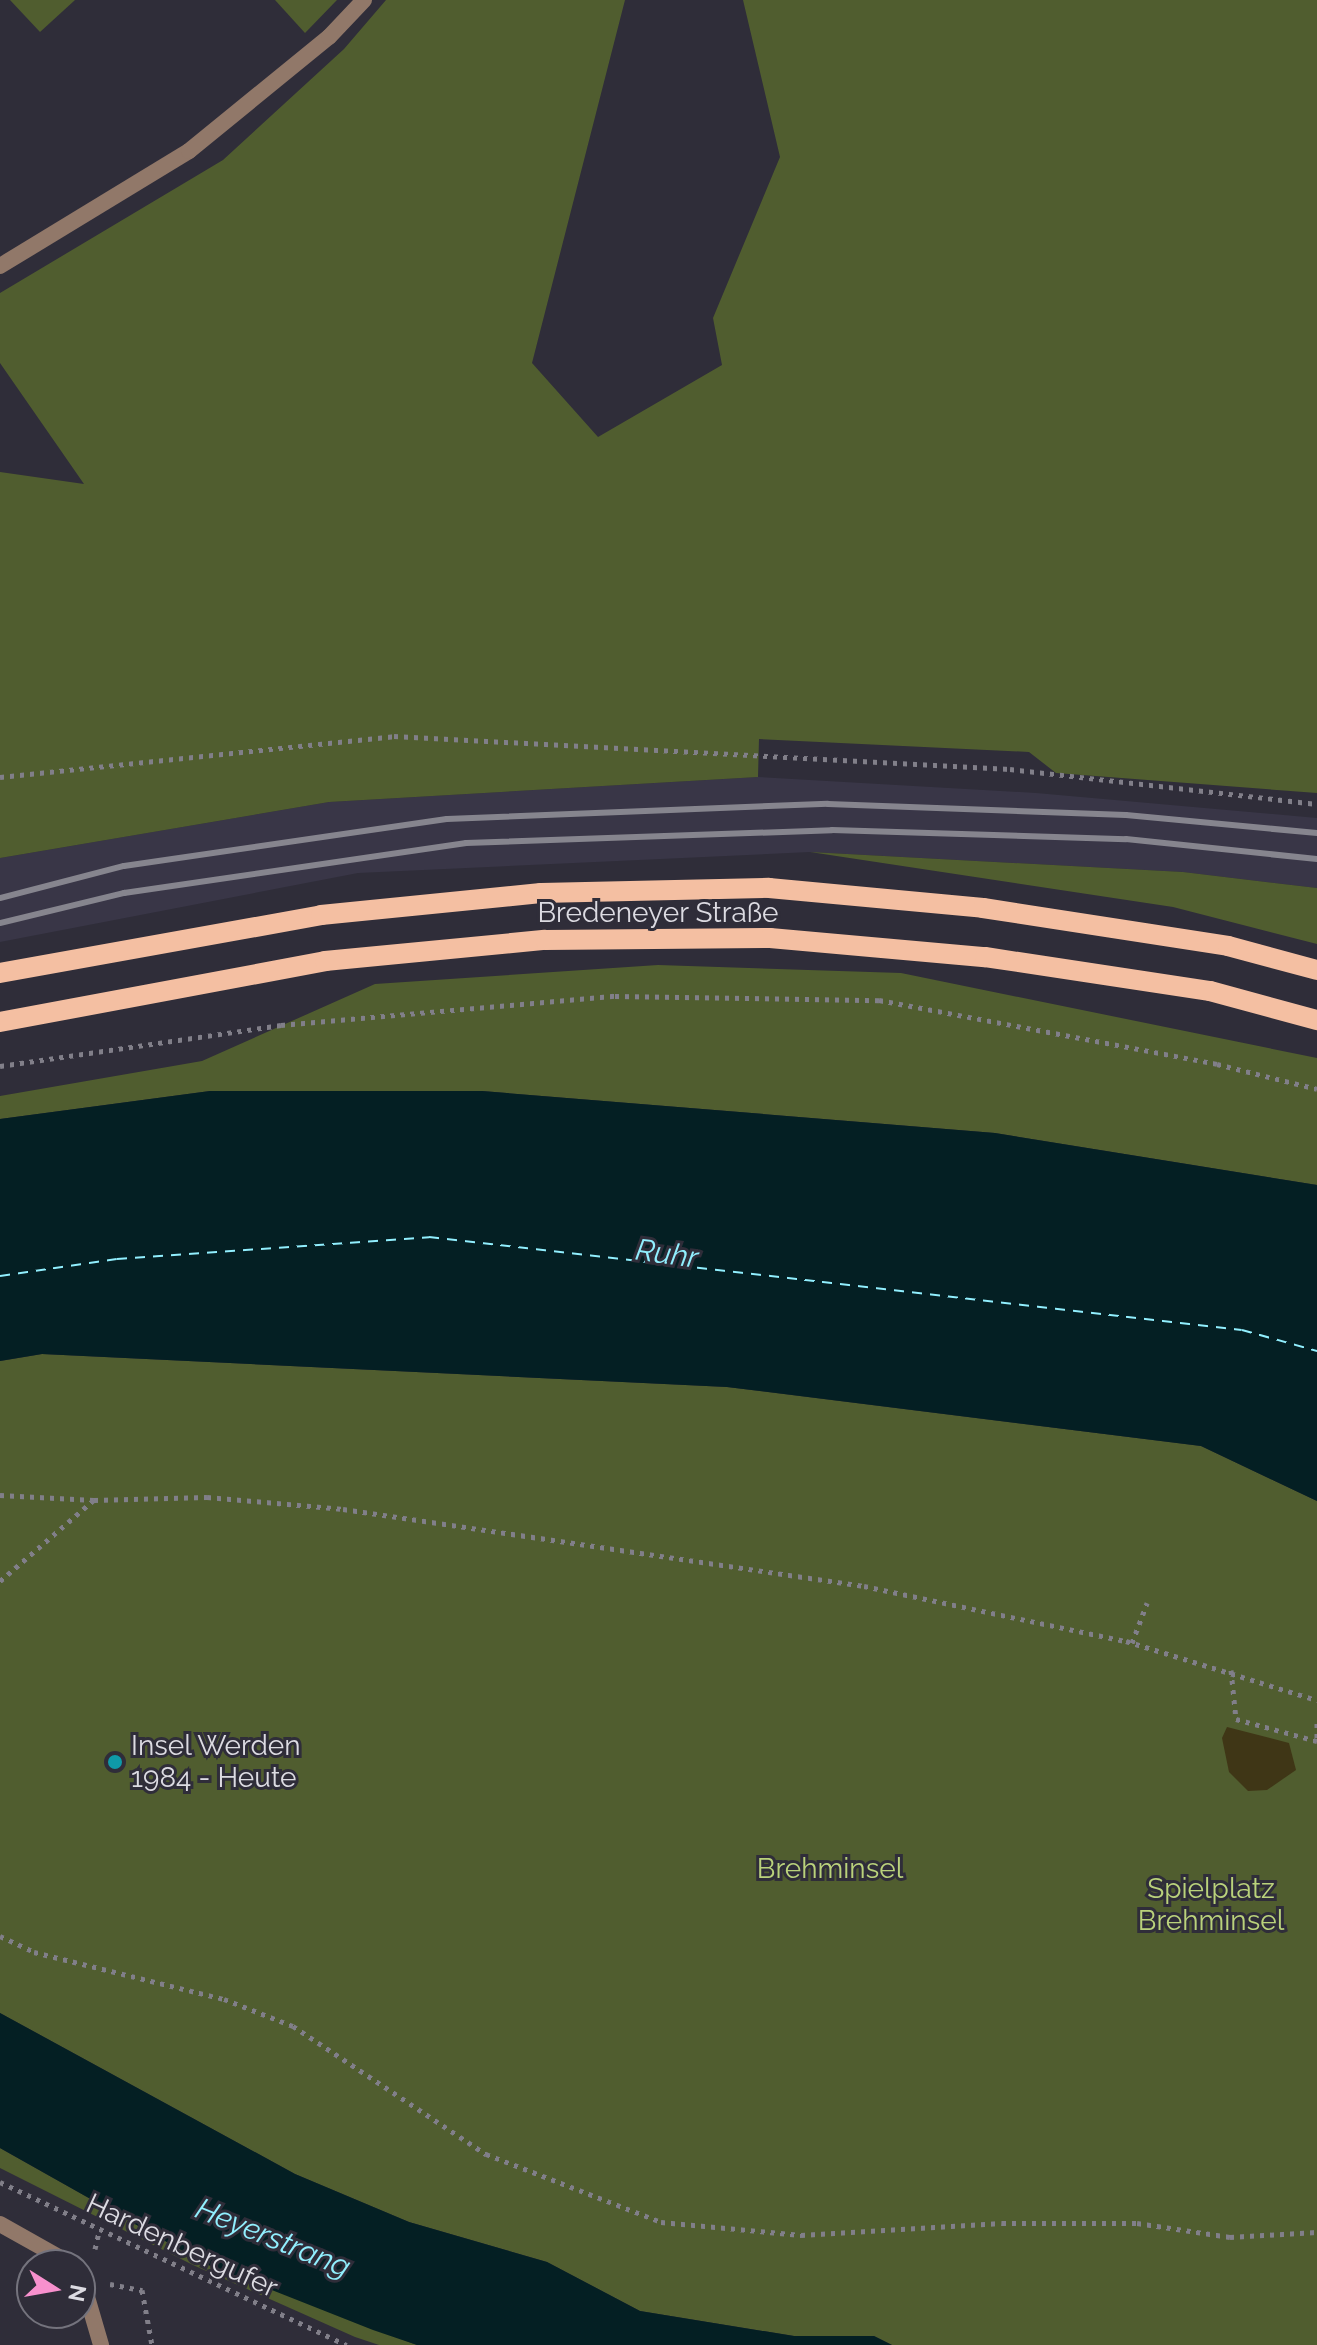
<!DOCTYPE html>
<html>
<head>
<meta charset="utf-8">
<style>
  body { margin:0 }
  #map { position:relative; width:1317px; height:2345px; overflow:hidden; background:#2f2d39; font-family:Raleway,sans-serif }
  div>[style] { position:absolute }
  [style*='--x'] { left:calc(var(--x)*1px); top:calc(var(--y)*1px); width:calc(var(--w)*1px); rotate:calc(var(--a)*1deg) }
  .built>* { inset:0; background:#393647 }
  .green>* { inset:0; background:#505d2f }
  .sand>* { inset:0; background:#3f3616 }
  .water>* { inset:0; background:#041f23 }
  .ferry>* { height:2px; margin-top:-1px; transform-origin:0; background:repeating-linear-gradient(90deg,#91effe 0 10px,transparent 0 18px) }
  .path>* { height:5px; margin-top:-2.5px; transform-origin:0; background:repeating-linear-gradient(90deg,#817f89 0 4px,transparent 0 10px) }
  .minor>* { height:16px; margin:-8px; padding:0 8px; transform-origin:8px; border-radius:8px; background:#917869 }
  .primary>* { height:20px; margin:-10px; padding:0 10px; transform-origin:10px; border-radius:10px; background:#f4bfa2 }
  .rail>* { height:6px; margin:-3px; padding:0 3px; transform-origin:3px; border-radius:3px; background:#86858e }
  .dots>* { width:22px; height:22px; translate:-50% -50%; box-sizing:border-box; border:4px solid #2f2d39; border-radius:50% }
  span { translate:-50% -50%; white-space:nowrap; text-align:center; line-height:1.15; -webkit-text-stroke:6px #2f2d39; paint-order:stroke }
  .street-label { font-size:28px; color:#dcdbe2 }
  .poi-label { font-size:28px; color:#dcdbe2 }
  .left { translate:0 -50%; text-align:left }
  .park-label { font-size:28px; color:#bad27b }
  .water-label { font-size:30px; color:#91effe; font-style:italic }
  .north { position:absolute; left:16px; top:2249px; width:80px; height:80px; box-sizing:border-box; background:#2f2d39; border:2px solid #74737d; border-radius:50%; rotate:101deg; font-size:22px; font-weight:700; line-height:32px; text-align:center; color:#dcdbe2 }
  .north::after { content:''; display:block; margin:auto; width:28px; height:36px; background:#f790cd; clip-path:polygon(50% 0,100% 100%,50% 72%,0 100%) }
</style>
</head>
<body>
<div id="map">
  <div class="built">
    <div style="clip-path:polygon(758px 777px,1036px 793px,1317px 818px,1317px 888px,1183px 872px,810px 852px,358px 873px,0 942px,0 858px,329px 802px)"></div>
  </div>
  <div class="green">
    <div style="clip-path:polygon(10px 0,75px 0,40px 32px)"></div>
    <div style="clip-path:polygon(275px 0,337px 0,305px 33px)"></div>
    <div style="clip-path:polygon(386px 0,625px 0,532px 363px,598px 437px,722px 365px,713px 318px,780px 157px,743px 0,1317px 0,1317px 793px,1056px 773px,1029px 752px,759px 739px,758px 777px,329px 802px,0 858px,0 472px,84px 484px,0 363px,0 293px,223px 160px,344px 49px)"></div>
    <div style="clip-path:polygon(810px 852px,1183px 872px,1317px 888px,1317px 944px,1173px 907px)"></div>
    <div style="clip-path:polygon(658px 965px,901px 973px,1317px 1058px,1317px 1185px,995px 1133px,482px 1091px,210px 1091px,0 1119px,0 1096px,202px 1061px,375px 984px)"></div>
    <div style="clip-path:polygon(42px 1354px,727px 1387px,1201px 1446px,1317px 1501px,1317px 2345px,892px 2345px,874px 2336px,794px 2336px,640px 2311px,547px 2262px,409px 2222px,295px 2174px,0 2013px,0 1361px)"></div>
    <div style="clip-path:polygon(0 2148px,206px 2264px,417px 2345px,379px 2345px,355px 2337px,193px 2265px,0 2168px)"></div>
  </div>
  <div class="sand">
    <div style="clip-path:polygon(1227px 1727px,1289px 1743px,1296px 1770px,1267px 1790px,1248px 1791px,1229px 1772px,1222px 1738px)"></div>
  </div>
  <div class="water">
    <div style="clip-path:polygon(210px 1091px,482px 1091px,995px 1133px,1317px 1185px,1317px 1501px,1201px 1446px,727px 1387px,42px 1354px,0 1361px,0 1119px)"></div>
    <div style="clip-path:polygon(0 2013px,295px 2174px,409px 2222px,547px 2262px,640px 2311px,794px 2336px,874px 2336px,892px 2345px,417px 2345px,373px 2330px,206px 2264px,0 2148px)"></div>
  </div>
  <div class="ferry">
    <div style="--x:0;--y:1276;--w:118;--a:-8.3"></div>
    <div style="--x:117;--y:1259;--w:313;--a:-4"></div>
    <div style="--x:429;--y:1237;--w:818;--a:6.53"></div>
    <div style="--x:1242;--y:1330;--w:78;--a:15.6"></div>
  </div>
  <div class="path">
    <div style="--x:0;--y:777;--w:396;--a:-5.9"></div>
    <div style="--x:394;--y:736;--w:617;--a:3.07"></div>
    <div style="--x:1010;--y:769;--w:309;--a:6.5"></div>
    <div style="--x:0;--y:1066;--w:284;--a:-8.3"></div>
    <div style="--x:281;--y:1025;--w:335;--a:-5"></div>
    <div style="--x:615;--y:996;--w:264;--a:0.9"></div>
    <div style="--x:879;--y:1000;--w:344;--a:10.7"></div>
    <div style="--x:1217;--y:1064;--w:103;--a:14"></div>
    <div style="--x:0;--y:1495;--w:94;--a:3"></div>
    <div style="--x:0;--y:1581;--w:124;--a:-40.8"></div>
    <div style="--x:94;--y:1500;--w:113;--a:-1.5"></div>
    <div style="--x:207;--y:1497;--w:137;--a:5"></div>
    <div style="--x:343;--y:1509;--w:527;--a:8.41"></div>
    <div style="--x:864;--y:1586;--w:268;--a:11.9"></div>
    <div style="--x:1126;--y:1641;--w:200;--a:17.2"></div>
    <div style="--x:1132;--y:1643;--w:43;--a:-69.4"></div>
    <div style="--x:1231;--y:1670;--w:49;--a:84.2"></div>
    <div style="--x:1236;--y:1719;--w:84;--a:15.2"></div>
    <div style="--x:1317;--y:1723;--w:15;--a:90"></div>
    <div style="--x:0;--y:1936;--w:38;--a:25"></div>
    <div style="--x:34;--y:1952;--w:196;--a:13.9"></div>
    <div style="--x:224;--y:1999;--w:74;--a:21.4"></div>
    <div style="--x:293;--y:2026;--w:232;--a:33.6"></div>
    <div style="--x:486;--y:2154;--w:188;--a:21.2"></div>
    <div style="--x:661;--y:2222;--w:141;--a:5.3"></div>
    <div style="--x:801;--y:2235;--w:201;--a:-3.4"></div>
    <div style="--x:1002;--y:2223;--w:135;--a:0"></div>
    <div style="--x:1137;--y:2223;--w:94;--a:8.6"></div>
    <div style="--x:1230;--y:2237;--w:87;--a:-3.3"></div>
    <div style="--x:0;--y:2182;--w:383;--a:25.2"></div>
    <div style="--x:95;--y:2249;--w:18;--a:-77"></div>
    <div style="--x:110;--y:2284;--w:33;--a:11"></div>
    <div style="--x:142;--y:2290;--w:56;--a:79.7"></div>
  </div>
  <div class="minor">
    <div style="--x:0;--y:266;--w:221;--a:-31.3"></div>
    <div style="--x:189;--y:151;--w:181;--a:-39.2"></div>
    <div style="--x:329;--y:37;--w:51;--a:-46.6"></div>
    <div style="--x:0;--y:2224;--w:84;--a:29.3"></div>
    <div style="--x:80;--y:2273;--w:75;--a:73.7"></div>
  </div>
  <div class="primary">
    <div style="--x:0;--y:973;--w:326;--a:-10.2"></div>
    <div style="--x:321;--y:915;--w:221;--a:-5.7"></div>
    <div style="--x:541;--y:893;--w:228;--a:-1.3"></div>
    <div style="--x:769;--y:888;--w:215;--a:5.3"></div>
    <div style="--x:983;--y:908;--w:248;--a:8.8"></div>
    <div style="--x:1228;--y:946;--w:92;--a:15.1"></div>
    <div style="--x:0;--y:1022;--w:331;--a:-10.6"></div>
    <div style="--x:325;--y:961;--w:221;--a:-5.5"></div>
    <div style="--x:545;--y:940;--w:225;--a:-0.5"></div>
    <div style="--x:770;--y:938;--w:216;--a:5.1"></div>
    <div style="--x:985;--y:957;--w:228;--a:8.6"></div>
    <div style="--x:1210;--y:991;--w:111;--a:15.2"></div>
  </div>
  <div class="rail">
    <div style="--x:0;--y:898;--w:128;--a:-14.5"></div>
    <div style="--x:124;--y:866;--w:326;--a:-8.3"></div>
    <div style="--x:447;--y:819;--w:381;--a:-2.3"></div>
    <div style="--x:828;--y:804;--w:298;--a:2.1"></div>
    <div style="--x:1126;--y:815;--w:192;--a:5.4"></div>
    <div style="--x:0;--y:923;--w:128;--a:-13.6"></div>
    <div style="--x:124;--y:893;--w:346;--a:-8.3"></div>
    <div style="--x:466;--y:843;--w:366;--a:-2"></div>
    <div style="--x:832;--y:830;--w:294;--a:1.8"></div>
    <div style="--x:1126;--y:839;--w:192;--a:6"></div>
  </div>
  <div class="dots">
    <div style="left:115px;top:1762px;background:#0f9aa8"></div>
  </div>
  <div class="street-label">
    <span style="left:658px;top:913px">Bredeneyer Straße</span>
    <span style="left:182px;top:2246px;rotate:25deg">Hardenbergufer</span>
  </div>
  <div class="poi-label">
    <span class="left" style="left:131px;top:1762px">Insel Werden<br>1984 - Heute</span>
  </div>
  <div class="park-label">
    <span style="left:830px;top:1869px">Brehminsel</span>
    <span style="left:1211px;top:1905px">Spielplatz<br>Brehminsel</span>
  </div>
  <div class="water-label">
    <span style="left:667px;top:1254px;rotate:8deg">Ruhr</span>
    <span style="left:273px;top:2238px;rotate:22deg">Heyerstrang</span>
  </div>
  <div class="north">N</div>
</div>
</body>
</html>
